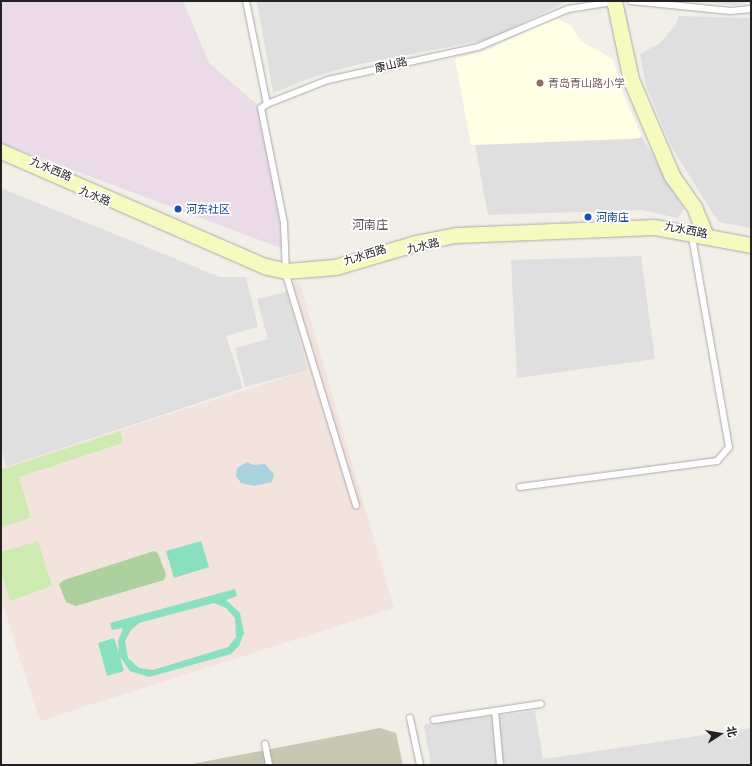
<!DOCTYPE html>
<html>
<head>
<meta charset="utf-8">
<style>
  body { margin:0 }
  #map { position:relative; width:752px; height:766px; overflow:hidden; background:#f2efe9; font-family:"Exo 2","Noto Sans SC",sans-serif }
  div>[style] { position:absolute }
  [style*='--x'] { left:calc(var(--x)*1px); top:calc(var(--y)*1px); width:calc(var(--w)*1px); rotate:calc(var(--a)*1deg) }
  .residential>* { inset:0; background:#e0dfdf }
  .industrial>* { inset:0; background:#ebdbe8 }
  .education>* { inset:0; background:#ffffe5 }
  .military>* { inset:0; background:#f3e3dd }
  .construction>* { inset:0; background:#c7c7b4 }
  .grass>* { inset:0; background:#cdebb0 }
  .forest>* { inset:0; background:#add19e }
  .pitch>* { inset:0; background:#88e0be }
  .water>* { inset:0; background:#aad3df }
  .roads { filter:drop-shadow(0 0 1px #a9a9a9) drop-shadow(0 0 1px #a9a9a9) }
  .street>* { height:6px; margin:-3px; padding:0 3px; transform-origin:3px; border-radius:3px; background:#fff }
  .secondary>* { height:8px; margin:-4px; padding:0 4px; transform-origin:4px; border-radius:4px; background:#f7fabf }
  .dots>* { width:11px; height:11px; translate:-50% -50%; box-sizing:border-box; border:2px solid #fff; border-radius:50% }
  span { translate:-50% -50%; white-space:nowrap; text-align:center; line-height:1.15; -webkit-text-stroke:3.5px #fff; paint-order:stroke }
  .street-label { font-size:11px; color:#222 }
  .education-label { font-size:11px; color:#785e54 }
  .left { translate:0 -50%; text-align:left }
  .transit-label { font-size:11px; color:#164399 }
  .neighbourhood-label { font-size:12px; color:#555 }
  .frame { position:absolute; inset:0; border:2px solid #222; pointer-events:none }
  .north { position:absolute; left:700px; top:714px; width:40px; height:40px; -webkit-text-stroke:3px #fff; paint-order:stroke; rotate:78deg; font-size:11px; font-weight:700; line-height:16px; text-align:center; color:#222 }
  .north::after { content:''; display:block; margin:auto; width:14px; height:18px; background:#222; clip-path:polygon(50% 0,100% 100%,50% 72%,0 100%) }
</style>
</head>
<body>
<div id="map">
  <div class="residential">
    <div style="clip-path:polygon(257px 1px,568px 1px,490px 39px,355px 65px,310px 78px,273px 93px)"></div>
    <div style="clip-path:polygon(691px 1px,751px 1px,736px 5px)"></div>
    <div style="clip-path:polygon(679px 16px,751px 18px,751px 228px,719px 222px,712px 212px,671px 146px,646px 86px,640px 54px,660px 43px,675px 26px)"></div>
    <div style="clip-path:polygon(641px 135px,684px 209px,677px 218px,642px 210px,488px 215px,475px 145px,634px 139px)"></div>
    <div style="clip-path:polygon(1px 188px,220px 277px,246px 277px,258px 327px,226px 336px,243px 388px,6px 467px,1px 447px)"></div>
    <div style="clip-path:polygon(641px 256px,655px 359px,517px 378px,511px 260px)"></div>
    <div style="clip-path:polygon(287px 292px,308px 370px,245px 387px,235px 348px,268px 339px,257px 299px)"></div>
    <div style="clip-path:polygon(535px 711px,543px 759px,751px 728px,751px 765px,431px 765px,424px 727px,425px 724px)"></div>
  </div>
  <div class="industrial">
    <div style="clip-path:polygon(1px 1px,183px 1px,209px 63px,260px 107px,273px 176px,283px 249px,1px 143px)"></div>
  </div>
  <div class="education">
    <div style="clip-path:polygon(558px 19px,572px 27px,581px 41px,613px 59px,624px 97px,641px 135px,640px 138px,471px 145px,455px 59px,488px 50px,550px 20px)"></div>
  </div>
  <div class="military">
    <div style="clip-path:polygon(284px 281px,300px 283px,394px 608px,40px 721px,1px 599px,1px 468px,308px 370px)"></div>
  </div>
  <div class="construction">
    <div style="clip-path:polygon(380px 728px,396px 733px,403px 765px,187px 765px)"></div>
  </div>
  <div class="grass">
    <div style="clip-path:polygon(120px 431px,123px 441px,120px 444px,19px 477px,31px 518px,1px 527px,1px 470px)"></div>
    <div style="clip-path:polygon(38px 541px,52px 586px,10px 601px,1px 572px,1px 552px)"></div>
  </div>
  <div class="forest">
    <div style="clip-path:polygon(154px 551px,158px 553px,166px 575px,164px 580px,76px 606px,66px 602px,59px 584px,64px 580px)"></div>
  </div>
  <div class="pitch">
    <div style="clip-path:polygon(201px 541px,209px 567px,174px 578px,166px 551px)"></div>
    <div style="clip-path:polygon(evenodd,235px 589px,237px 596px,226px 600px,240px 613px,244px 633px,239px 646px,231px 654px,149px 677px,130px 671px,120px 657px,124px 671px,107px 676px,98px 643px,114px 638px,119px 653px,118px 641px,123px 628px,112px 630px,110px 623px,235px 589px,214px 603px,226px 608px,235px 618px,236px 637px,228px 647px,153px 670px,139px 668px,128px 658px,125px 641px,131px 630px,139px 623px,214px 603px)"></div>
  </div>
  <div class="water">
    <div style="clip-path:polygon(247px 462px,254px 465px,265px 464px,274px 474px,272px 482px,254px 486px,241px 483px,236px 476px,237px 468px)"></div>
  </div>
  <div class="roads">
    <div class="street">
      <div style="--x:246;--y:1;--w:105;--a:78.5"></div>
      <div style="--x:267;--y:104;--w:66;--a:-21.5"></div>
      <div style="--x:328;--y:80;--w:154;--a:-12.4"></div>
      <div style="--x:478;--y:47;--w:98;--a:-22.9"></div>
      <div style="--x:568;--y:9;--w:47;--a:-8.7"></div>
      <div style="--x:631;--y:1;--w:100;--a:5.7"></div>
      <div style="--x:731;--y:11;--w:20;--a:-6"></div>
      <div style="--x:267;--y:104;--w:7;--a:146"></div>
      <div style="--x:261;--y:108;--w:117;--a:78.7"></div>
      <div style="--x:284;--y:223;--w:52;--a:87.8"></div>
      <div style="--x:286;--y:275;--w:241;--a:73.1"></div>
      <div style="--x:520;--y:487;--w:199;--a:-7.5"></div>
      <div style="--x:717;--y:461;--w:18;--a:-49"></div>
      <div style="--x:729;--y:447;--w:212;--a:-100"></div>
      <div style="--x:495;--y:711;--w:54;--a:84.7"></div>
      <div style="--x:410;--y:718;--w:48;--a:78"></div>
      <div style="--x:434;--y:720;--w:108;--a:-8.5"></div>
      <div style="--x:265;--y:744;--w:21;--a:79"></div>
    </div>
    <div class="secondary">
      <div style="--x:611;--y:1;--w:83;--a:78.1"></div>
      <div style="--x:628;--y:82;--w:104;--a:66.9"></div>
      <div style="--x:669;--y:178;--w:39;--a:54"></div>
      <div style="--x:692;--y:210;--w:27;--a:70"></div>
      <div style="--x:618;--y:1;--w:80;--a:77.7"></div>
      <div style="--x:635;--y:79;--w:104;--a:66.9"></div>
      <div style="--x:676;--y:175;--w:39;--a:55"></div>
      <div style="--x:698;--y:207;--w:33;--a:67"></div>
      <div style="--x:1;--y:148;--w:289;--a:23.5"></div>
      <div style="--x:266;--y:263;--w:22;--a:13"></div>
      <div style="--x:287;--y:268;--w:48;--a:-4.8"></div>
      <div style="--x:335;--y:264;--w:84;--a:-16.5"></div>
      <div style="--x:416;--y:240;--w:42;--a:-11"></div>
      <div style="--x:457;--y:232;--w:198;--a:-2.3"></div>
      <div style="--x:655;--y:224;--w:98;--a:10.6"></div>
      <div style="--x:1;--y:155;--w:287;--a:23.6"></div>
      <div style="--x:264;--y:270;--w:23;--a:13"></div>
      <div style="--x:286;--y:275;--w:51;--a:-4.5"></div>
      <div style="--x:337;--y:271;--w:84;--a:-16.5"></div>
      <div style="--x:418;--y:247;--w:40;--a:-12"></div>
      <div style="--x:457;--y:239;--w:198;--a:-2.3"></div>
      <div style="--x:655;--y:231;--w:98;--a:10.6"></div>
    </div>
  </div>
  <div class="dots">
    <div style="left:540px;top:83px;background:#8d6e63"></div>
    <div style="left:178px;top:209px;background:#1a4fb4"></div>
    <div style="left:588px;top:217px;background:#1a4fb4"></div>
  </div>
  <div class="street-label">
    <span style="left:391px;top:65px;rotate:-13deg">康山路</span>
    <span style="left:51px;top:169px;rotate:23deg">九水西路</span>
    <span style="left:95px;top:196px;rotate:23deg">九水路</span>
    <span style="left:686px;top:230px;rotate:11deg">九水西路</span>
    <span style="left:423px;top:246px;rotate:-13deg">九水路</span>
    <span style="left:365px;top:255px;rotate:-17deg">九水西路</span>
  </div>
  <div class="education-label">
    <span class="left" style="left:548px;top:83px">青岛青山路小学</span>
  </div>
  <div class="transit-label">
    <span class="left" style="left:186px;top:209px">河东社区</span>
    <span class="left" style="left:596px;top:217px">河南庄</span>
  </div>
  <div class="neighbourhood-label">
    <span style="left:370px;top:225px">河南庄</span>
  </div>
  <div class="frame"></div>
  <div class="north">北</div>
</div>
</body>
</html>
